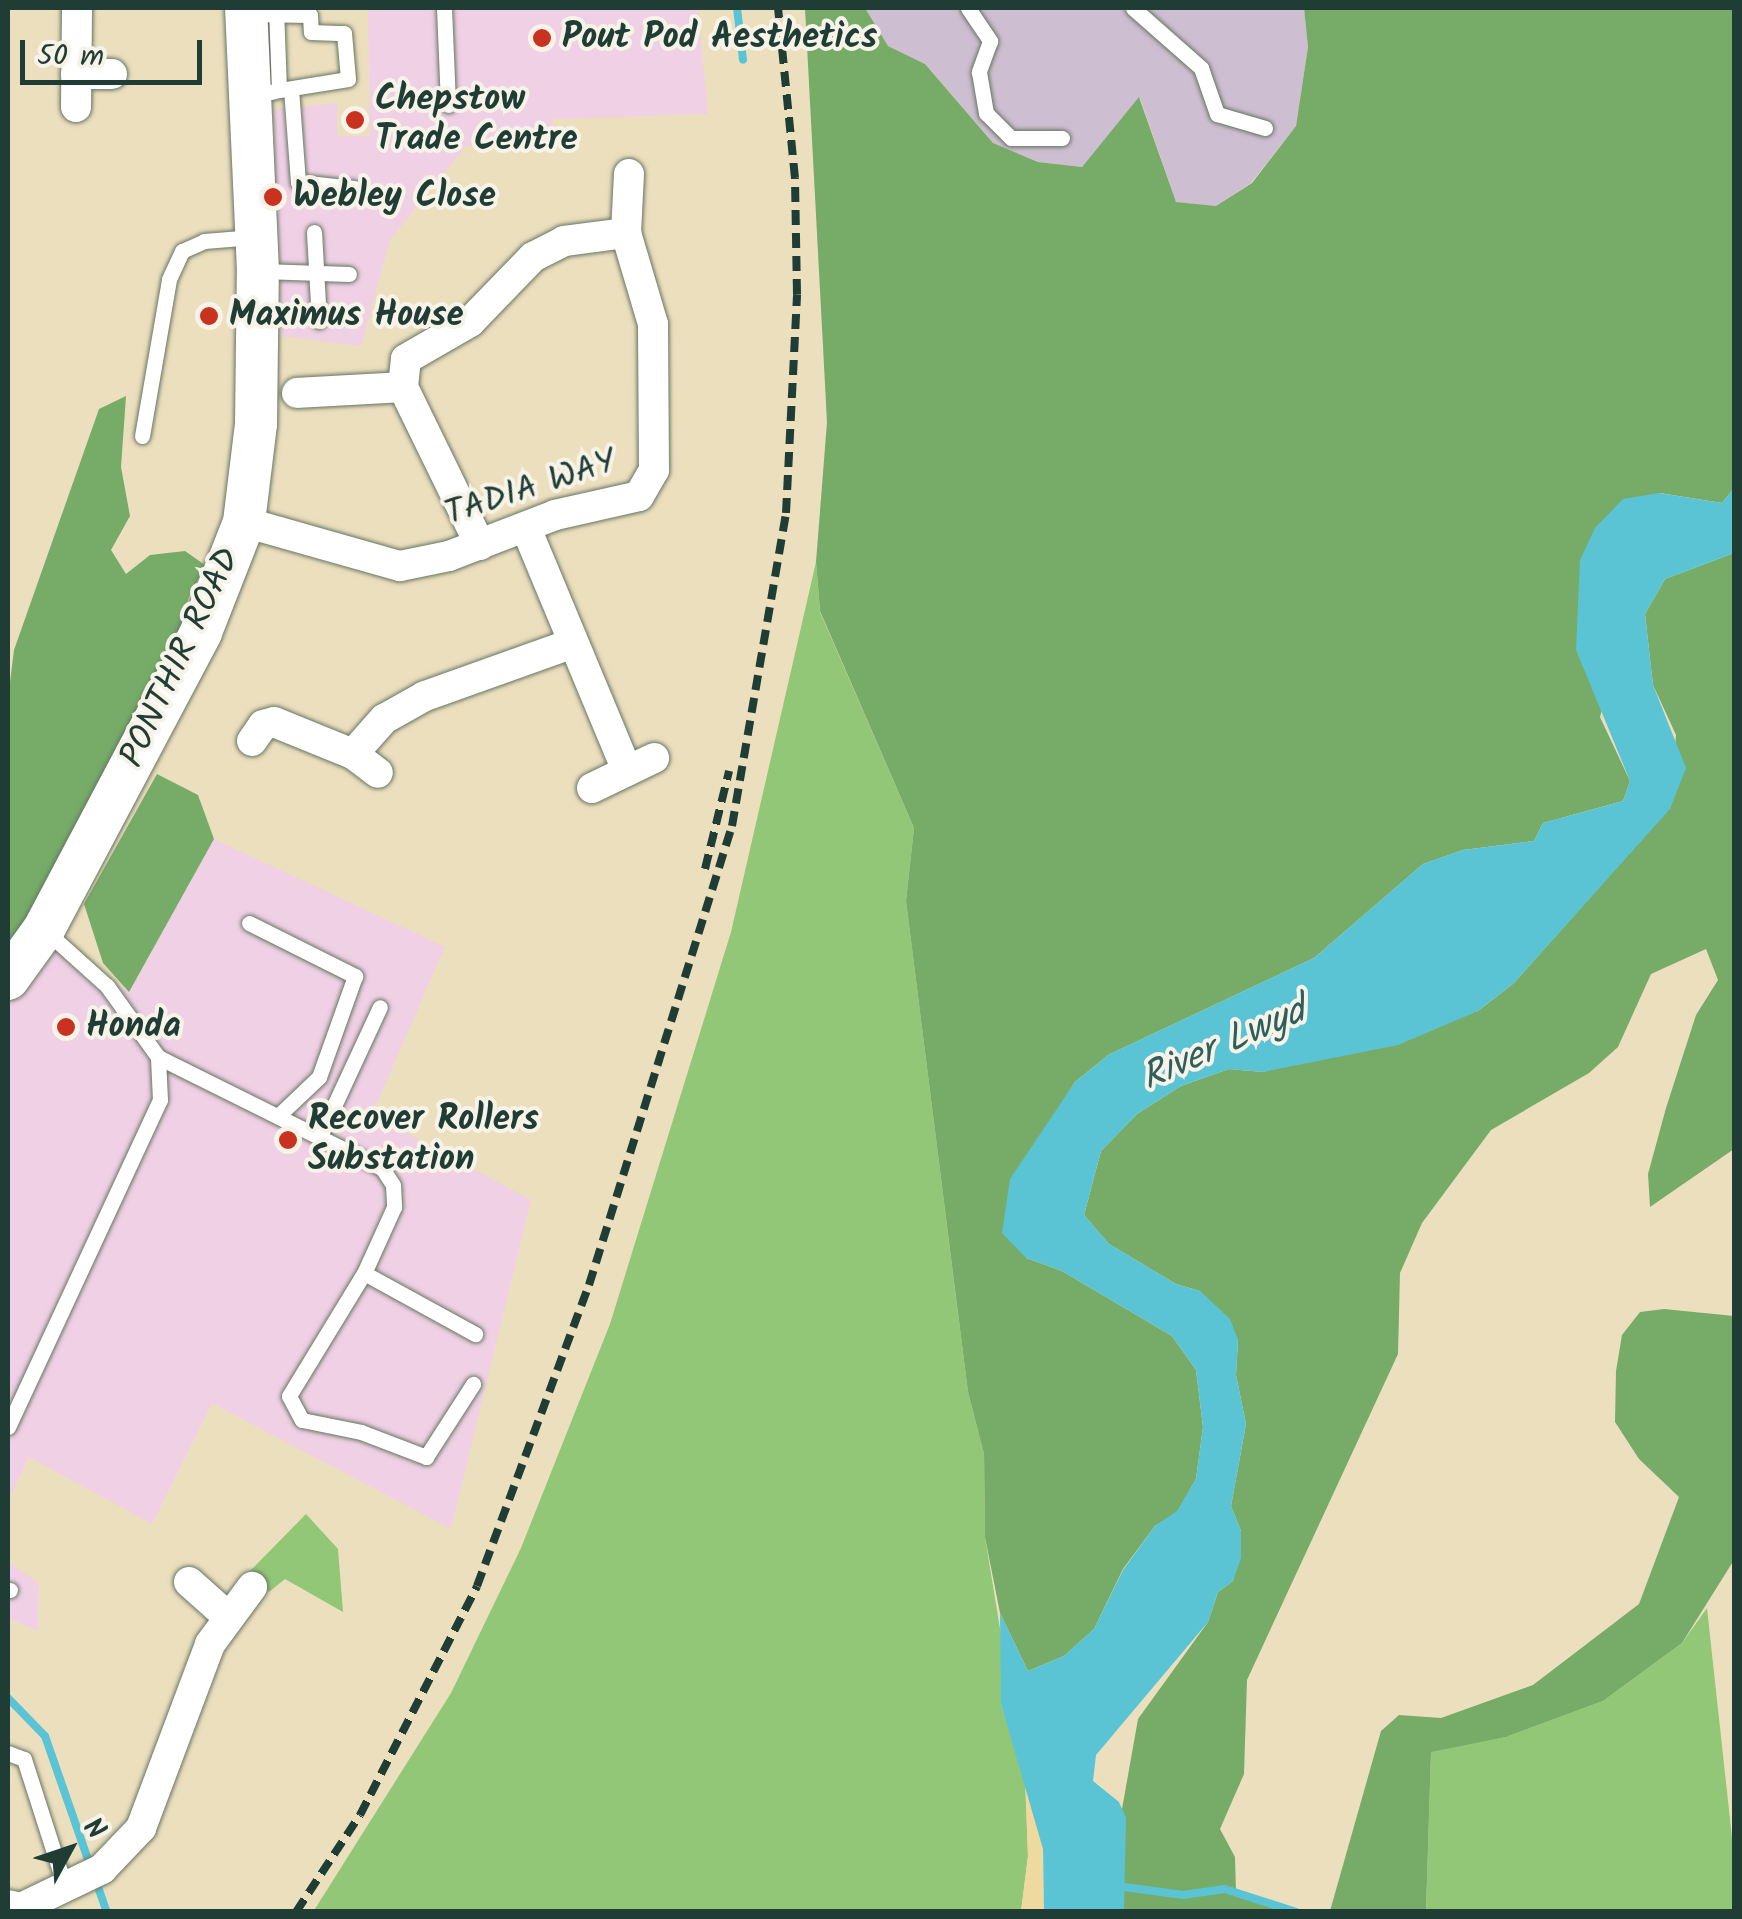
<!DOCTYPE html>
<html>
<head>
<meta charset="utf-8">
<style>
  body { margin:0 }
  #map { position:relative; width:1742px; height:1919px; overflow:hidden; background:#ecdfbe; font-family:Kalam,sans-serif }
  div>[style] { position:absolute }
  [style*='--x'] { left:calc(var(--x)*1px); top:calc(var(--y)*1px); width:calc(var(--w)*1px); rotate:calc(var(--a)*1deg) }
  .built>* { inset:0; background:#f0d0e4 }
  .industrial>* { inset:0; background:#cebed1 }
  .green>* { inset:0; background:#93c778 }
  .forest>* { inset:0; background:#76ac68 }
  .sand>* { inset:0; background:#eeda9e }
  .water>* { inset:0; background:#5ac4d5 }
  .stream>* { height:8px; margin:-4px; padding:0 4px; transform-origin:4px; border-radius:4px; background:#5ac4d5 }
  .roads { filter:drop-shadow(0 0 2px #677664) drop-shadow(0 0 2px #677664) }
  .lane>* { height:15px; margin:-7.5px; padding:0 7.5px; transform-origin:7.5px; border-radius:7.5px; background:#fff }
  .street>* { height:30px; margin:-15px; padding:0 15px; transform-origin:15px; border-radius:15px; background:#fff }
  .secondary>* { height:42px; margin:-21px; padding:0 21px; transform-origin:21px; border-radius:21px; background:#fff }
  .rail>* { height:8px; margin-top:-4px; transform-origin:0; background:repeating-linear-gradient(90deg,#1f3d34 0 15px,transparent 0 23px) }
  .dots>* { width:28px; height:28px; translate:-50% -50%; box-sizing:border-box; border:5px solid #f7f3e8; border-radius:50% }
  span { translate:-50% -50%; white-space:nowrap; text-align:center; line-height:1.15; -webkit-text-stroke:8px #f7f3e8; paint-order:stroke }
  .poi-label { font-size:35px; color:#1f3d34; font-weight:700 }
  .left { translate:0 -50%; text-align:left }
  .street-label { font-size:35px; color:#1f3d34 }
  .water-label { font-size:38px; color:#2e5f5c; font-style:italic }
  .frame { position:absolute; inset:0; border:10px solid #1f3d34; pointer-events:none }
  .north { position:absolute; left:20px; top:1799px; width:100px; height:100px; -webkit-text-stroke:8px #f7f3e8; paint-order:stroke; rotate:50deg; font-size:28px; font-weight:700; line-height:40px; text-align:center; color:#1f3d34 }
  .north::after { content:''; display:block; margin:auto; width:35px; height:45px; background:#1f3d34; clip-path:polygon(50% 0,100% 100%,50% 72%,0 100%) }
  .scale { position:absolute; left:20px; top:40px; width:182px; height:45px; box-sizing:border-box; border:5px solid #1f3d34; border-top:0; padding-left:12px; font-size:30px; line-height:35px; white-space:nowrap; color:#1f3d34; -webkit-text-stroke:8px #f7f3e8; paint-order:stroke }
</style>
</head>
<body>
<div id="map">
  <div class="built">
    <div style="clip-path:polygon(368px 8px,698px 8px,708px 114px,553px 119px,552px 132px,528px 135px,529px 146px,466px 146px,390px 240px,361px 346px,282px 336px,273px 110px,337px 103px,337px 136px,370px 136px)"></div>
    <div style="clip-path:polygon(214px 839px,445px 947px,372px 1114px,531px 1200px,451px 1529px,212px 1403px,152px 1524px,29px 1457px,8px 1501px,8px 979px,44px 929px,129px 992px)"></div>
    <div style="clip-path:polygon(8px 1562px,39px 1583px,38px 1631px,8px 1618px)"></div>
  </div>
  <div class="industrial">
    <div style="clip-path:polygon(865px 8px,1304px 8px,1308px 47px,1296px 126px,1251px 183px,1216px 206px,1176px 202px,1140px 98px,1082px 167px,1038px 162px,993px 143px,925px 64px,888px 46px)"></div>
  </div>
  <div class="green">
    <div style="clip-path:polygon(816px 562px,820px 612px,914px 828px,906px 901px,968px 1392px,984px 1454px,985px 1537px,1003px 1647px,1001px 1704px,1025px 1777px,1028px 1856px,1021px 1911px,313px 1912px,451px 1693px,521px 1548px,610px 1324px,731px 932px)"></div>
    <div style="clip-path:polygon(306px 1514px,338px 1549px,343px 1612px,285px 1579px,269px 1592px,249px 1572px)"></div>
    <div style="clip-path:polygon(1707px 1608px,1734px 1856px,1734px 1911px,1426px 1912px,1431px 1751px,1506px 1737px,1603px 1701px,1682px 1643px)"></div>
  </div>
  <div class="forest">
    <div style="clip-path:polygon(805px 8px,865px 8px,888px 46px,925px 64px,993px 143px,1038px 162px,1082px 167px,1139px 97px,1176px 202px,1216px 206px,1252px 183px,1296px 126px,1308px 47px,1304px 8px,1734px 8px,1734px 488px,1722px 503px,1660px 493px,1600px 717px,1630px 781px,1623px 801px,1543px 823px,1534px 841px,1463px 850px,1423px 864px,1314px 958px,1108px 1055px,1075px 1082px,1056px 1112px,1026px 1258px,1062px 1271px,1172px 1336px,1196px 1370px,1203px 1427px,1196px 1479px,1177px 1512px,1155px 1526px,1123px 1569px,1094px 1629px,1064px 1656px,1028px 1671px,1000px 1613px,985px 1537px,984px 1454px,968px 1392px,906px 901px,914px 828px,820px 611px,816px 562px,827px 422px)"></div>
    <div style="clip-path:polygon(126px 396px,121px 467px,130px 516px,111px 550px,126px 574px,150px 555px,185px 551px,205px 565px,188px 599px,182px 643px,8px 960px,8px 698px,14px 650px,99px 409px)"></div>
    <div style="clip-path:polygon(1734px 553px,1734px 1149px,1650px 1207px,1648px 1174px,1666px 1108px,1696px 1015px,1718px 980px,1706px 949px,1651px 974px,1618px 1047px,1589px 1073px,1491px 1130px,1422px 1223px,1400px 1273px,1398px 1354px,1247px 1680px,1244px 1774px,1220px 1829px,1235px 1857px,1236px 1892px,1296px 1911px,1124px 1911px,1122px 1809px,1138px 1719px,1208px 1622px,1218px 1592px,1233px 1581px,1241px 1531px,1231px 1506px,1246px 1424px,1236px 1375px,1238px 1340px,1200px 1291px,1176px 1284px,1109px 1244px,1084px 1215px,1101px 1151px,1137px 1114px,1181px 1086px,1229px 1069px,1263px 1072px,1478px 1011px,1514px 983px,1670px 808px,1676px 735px,1653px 685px,1645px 614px,1665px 579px)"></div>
    <div style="clip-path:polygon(157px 774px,198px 795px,214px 839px,129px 992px,103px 963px,84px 904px)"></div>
    <div style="clip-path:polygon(1664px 1309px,1734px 1316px,1734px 1560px,1682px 1643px,1603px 1701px,1506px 1737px,1431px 1752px,1426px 1911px,1330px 1911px,1381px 1731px,1399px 1715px,1441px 1718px,1533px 1685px,1639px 1604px,1679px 1497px,1639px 1459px,1615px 1422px,1616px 1371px,1622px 1335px,1640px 1312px)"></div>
  </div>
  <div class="sand">
    <div style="clip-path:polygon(1025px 1777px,1043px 1850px,1044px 1911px,1021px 1912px,1028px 1856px)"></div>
  </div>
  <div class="water">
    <div style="clip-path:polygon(1734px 488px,1734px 553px,1665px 579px,1645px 614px,1653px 685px,1686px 768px,1670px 809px,1514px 983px,1478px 1011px,1398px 1045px,1263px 1072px,1229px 1069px,1181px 1086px,1137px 1114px,1101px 1151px,1084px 1215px,1109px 1244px,1176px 1284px,1200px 1291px,1230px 1319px,1238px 1340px,1236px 1375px,1246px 1424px,1231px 1506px,1241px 1531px,1241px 1558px,1233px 1581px,1218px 1592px,1208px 1622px,1096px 1755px,1093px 1781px,1119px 1802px,1126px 1818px,1124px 1911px,1044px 1911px,1043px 1849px,1001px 1704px,1000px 1613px,1028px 1671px,1064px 1656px,1094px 1629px,1123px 1570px,1155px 1526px,1177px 1511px,1196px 1479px,1203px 1427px,1196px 1370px,1172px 1336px,1062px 1271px,1026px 1258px,1002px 1233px,1010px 1179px,1075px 1082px,1108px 1055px,1314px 958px,1423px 864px,1463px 850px,1534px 841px,1543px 823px,1623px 801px,1630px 781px,1576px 650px,1580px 560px,1595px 528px,1623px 499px,1659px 493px,1722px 503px)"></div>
  </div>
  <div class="stream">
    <div style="--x:737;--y:8;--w:52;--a:83.4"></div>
    <div style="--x:8;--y:1698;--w:53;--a:45.8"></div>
    <div style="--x:45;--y:1736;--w:137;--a:70.8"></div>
    <div style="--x:95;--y:1878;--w:36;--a:71"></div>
    <div style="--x:1124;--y:1887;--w:60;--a:7.7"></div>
    <div style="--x:1183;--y:1895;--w:42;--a:-8.1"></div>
    <div style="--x:1225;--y:1889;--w:75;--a:17.9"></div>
  </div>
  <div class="roads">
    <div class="lane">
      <div style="--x:444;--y:8;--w:97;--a:87.6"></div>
      <div style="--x:968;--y:8;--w:40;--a:56"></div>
      <div style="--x:990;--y:41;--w:33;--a:110"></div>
      <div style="--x:979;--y:72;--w:42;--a:80.3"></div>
      <div style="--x:986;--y:113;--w:35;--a:45"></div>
      <div style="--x:1011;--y:138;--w:51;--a:0"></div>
      <div style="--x:1133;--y:8;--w:91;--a:41.4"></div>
      <div style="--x:1201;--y:68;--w:49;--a:70.8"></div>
      <div style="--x:1217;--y:114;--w:50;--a:16.3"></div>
      <div style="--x:250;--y:14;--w:60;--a:1"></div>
      <div style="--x:310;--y:15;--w:17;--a:87"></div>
      <div style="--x:311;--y:32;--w:33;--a:2"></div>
      <div style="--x:344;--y:33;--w:46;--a:85"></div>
      <div style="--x:348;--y:79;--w:70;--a:170.9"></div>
      <div style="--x:291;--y:89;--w:93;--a:85.7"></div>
      <div style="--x:298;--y:182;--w:56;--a:6.1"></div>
      <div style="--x:271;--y:92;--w:8;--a:-14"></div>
      <div style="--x:279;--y:90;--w:82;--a:-92.1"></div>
      <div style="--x:314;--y:232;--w:89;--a:86.8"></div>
      <div style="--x:262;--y:271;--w:87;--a:2"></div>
      <div style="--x:142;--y:436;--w:159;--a:-80.2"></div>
      <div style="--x:169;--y:279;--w:31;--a:-65"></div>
      <div style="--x:182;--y:251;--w:24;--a:-24"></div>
      <div style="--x:204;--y:241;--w:50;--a:-4.6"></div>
      <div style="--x:249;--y:923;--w:119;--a:26.6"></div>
      <div style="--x:355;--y:976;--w:107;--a:109.6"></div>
      <div style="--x:319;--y:1077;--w:55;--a:136.5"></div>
      <div style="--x:47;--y:932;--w:81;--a:42"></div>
      <div style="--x:107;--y:986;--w:87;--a:54.3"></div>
      <div style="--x:158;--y:1057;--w:250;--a:26.4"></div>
      <div style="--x:382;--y:1168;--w:20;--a:57"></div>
      <div style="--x:393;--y:1185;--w:22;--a:87"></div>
      <div style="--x:394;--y:1207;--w:72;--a:114.4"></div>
      <div style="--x:364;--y:1273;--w:144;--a:121.4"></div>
      <div style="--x:289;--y:1396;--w:27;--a:62"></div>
      <div style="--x:302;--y:1420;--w:60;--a:11.5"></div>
      <div style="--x:361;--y:1432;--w:70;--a:21"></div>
      <div style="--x:426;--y:1457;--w:87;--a:-57.2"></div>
      <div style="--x:320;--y:1136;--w:142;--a:-65.1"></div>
      <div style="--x:364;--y:1273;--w:127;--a:28.8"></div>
      <div style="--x:8;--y:1427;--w:361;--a:-65.1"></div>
      <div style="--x:160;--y:1100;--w:43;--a:-92.7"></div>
      <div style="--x:8;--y:1590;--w:2;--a:0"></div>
      <div style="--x:8;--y:1753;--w:17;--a:21"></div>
      <div style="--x:24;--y:1759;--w:134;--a:72.2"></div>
    </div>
    <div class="street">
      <div style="--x:76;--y:74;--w:36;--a:0"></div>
      <div style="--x:76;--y:107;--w:99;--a:-89.4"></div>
      <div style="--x:297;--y:393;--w:106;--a:-3.2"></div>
      <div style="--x:244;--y:522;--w:162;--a:15.8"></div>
      <div style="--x:400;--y:566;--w:50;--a:-11.5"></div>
      <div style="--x:449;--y:556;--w:114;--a:-21.1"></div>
      <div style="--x:555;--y:515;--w:86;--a:-12.7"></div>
      <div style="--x:639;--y:496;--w:30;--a:-60"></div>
      <div style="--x:654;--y:470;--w:146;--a:-90.4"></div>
      <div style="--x:653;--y:324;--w:95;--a:-106.5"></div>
      <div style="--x:626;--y:233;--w:59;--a:-87.1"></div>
      <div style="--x:526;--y:528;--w:263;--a:67.4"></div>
      <div style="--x:480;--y:545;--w:176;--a:-116"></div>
      <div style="--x:403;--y:387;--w:28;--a:-84"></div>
      <div style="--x:406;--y:359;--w:74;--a:-30"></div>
      <div style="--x:470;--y:322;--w:91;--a:-45.9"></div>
      <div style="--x:533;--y:257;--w:35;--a:-27"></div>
      <div style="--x:564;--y:241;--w:63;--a:-7.4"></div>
      <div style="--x:252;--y:741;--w:19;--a:-55"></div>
      <div style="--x:263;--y:725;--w:11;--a:-15"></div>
      <div style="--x:274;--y:722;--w:85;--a:22.1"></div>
      <div style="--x:353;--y:754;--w:47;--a:-48.5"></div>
      <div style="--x:384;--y:719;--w:47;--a:-29.3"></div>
      <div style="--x:425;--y:696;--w:155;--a:-19.6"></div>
      <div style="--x:353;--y:754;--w:31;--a:37"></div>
      <div style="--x:592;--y:788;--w:69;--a:-25.8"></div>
      <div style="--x:189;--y:1582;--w:50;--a:41.7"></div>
      <div style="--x:8;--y:1905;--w:13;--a:13"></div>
      <div style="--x:21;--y:1908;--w:90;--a:-25.7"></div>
      <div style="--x:102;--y:1869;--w:57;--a:-46.4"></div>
      <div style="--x:141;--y:1828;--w:197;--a:-69.4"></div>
      <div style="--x:210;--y:1644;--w:71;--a:-53.6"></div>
    </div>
    <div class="secondary">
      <div style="--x:8;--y:979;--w:62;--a:-54.2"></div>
      <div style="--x:44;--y:929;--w:336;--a:-62.1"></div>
      <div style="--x:201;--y:632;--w:118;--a:-68.6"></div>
      <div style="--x:244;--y:522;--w:99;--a:-83"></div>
      <div style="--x:256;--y:424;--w:153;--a:-89.3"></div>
      <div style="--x:258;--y:271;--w:263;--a:-92.6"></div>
    </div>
  </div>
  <div class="rail">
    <div style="--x:705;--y:869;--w:101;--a:-76.2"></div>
    <div style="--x:296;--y:1912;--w:116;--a:-56.6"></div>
    <div style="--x:360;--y:1815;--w:257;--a:-62.9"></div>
    <div style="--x:477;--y:1586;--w:321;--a:-69.6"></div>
    <div style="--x:589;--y:1285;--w:481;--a:-72.7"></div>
    <div style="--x:732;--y:826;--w:318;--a:-80.2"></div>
    <div style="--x:786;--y:513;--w:219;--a:-87.1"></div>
    <div style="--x:797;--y:294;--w:116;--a:-91"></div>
    <div style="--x:795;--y:178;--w:171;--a:-95.7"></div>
  </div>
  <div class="dots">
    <div style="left:542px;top:38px;background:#c8321e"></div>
    <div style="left:355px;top:120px;background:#c8321e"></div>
    <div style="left:273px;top:197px;background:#c8321e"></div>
    <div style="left:209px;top:316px;background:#c8321e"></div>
    <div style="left:66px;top:1027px;background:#c8321e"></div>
    <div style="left:288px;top:1140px;background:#c8321e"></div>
  </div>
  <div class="poi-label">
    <span class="left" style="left:562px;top:38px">Pout Pod Aesthetics</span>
    <span class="left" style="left:375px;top:120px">Chepstow<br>Trade Centre</span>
    <span class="left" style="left:293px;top:197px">Webley Close</span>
    <span class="left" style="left:229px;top:316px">Maximus House</span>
    <span class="left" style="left:86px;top:1027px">Honda</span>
    <span class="left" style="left:308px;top:1140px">Recover Rollers<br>Substation</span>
  </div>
  <div class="street-label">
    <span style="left:531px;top:489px;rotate:-18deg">TADIA WAY</span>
    <span style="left:181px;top:658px;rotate:-65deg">PONTHIR ROAD</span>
  </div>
  <div class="water-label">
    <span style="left:1224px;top:1046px;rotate:-24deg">River Lwyd</span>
  </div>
  <div class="frame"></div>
  <div class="north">N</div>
  <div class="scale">50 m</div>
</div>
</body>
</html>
